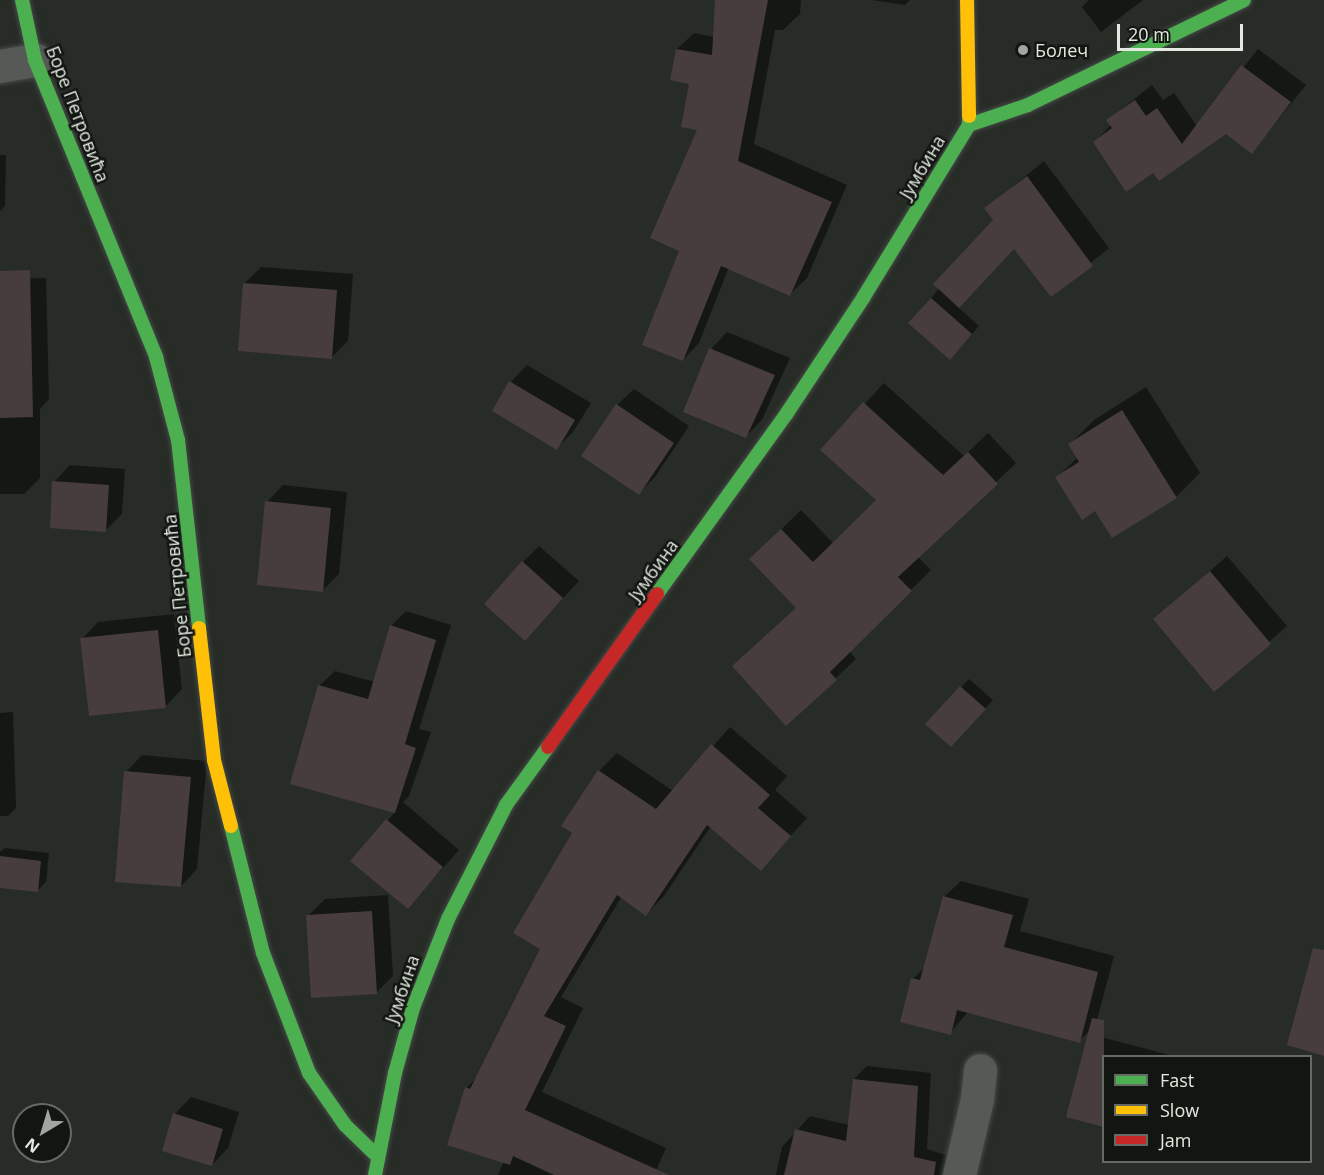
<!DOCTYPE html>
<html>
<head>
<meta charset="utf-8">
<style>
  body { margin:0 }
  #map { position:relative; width:1324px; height:1175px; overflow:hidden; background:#272c27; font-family:"Open Sans",sans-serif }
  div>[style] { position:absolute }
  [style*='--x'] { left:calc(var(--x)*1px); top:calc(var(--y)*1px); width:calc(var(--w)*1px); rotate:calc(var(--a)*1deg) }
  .shadow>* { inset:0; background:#0007 }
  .building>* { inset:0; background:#483d3e }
  .roads { filter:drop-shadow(0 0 2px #464946) drop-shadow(0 0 2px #464946) }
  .street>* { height:33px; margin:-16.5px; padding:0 16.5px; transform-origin:16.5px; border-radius:16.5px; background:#575957 }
  .fast>* { height:14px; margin:-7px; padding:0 7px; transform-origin:7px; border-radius:7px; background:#4caf50 }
  .slow>* { height:14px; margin:-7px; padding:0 7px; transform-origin:7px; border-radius:7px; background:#ffc107 }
  .jam>* { height:14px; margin:-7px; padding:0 7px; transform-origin:7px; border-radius:7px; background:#c62828 }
  .dots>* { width:16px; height:16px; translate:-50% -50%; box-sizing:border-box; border:3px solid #121611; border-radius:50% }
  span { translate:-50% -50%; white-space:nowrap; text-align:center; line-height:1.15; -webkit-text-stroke:5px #121611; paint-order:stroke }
  .poi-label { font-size:18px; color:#e3e9e1 }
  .left { translate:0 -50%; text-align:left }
  .street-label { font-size:18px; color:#e3e9e1 }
  .legend { position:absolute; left:1102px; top:1055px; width:210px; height:108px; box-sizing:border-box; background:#121611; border:2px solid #666a64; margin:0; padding:8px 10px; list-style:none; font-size:18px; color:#e3e9e1 }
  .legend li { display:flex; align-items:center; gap:12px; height:30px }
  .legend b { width:30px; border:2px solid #666a64 }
  .north { position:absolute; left:12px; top:1103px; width:60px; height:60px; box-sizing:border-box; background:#121611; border:2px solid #666a64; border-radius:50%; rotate:218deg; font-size:16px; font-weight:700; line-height:24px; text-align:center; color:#e3e9e1 }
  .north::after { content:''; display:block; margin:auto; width:21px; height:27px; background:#a1a7a0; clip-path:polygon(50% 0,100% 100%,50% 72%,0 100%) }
  .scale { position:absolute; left:1117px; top:24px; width:126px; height:27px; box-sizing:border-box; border:3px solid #e3e9e1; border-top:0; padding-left:8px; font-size:18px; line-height:21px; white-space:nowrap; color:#e3e9e1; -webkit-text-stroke:4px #121611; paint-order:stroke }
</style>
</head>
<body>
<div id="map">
  <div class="shadow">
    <div style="clip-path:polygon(717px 0,801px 0,800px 14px,783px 30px,775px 30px,754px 144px,847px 185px,807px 278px,790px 294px,729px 267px,699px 343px,683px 360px,681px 250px,700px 129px,691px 82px,677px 49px,694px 33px,714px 37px)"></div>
    <div style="clip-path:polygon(872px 0,910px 0,905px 5px)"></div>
    <div style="clip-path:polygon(1089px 0,1143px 0,1101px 32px,1082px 7px)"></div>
    <div style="clip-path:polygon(1258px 49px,1306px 85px,1252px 152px,1226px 133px,1153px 171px,1095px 142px,1111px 125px,1108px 120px,1152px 85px,1163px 100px,1174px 93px,1197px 126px)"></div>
    <div style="clip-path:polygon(0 155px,6px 155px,5px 206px,0 211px)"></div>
    <div style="clip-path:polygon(1044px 161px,1109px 248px,1051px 295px,1015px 247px,958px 307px,979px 326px,958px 350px,911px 323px,995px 220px,986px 208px)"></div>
    <div style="clip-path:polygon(261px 267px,353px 274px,348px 341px,332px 357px,244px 284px)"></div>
    <div style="clip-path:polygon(46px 278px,49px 399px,40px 409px,40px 478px,24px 494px,0 494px,0 279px)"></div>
    <div style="clip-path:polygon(727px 332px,790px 358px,762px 420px,746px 436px,711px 349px)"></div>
    <div style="clip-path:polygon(527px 365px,591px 403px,573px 432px,557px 448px,494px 410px,511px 382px)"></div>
    <div style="clip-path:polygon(884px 383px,964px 456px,988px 433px,1016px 463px,918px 557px,931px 570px,849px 651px,856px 659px,787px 724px,797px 607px,751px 559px,801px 510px,833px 543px,878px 499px,822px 450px)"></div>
    <div style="clip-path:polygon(1146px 387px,1200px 473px,1176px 497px,1095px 509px,1057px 477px,1078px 457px,1070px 444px,1094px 420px)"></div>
    <div style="clip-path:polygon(634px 389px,689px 426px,655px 477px,639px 493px,617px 405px)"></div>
    <div style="clip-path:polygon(70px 465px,125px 469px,122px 514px,106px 530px,54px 482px)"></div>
    <div style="clip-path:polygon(283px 485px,347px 492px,339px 574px,322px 591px,267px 502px)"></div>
    <div style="clip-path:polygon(539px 546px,579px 581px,525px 639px,523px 562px)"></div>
    <div style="clip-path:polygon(1227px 556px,1287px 626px,1214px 690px,1155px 619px)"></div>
    <div style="clip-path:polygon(406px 611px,451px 625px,419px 729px,431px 732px,409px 796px,403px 802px,459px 850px,408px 907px,353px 861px,395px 812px,292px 783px,319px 686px,335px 671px,375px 682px,391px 626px)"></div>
    <div style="clip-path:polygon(174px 614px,182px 689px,166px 706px,82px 639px,98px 622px)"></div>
    <div style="clip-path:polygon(969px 679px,993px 700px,959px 737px,927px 724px)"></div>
    <div style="clip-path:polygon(13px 712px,16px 808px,8px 816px,0 816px,0 713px)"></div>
    <div style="clip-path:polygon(730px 727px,787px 776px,775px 790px,807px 818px,760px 869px,711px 826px,664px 896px,646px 914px,622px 896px,561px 997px,583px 1008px,542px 1092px,666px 1148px,654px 1175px,498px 1175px,504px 1161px,466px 1088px,479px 1076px,542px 948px,574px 832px,599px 771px,617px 753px,673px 791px)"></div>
    <div style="clip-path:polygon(142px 755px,207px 761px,197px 869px,181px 886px,126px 772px)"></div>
    <div style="clip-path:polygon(5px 848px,49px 853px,46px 882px,37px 891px,0 887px,0 852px)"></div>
    <div style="clip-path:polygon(961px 881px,1029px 899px,1020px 931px,1114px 956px,1096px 1024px,1079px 1041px,968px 1012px,950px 1033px,913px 979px,926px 966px,944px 897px)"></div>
    <div style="clip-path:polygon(388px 895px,393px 976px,377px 992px,308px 916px,325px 899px)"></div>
    <div style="clip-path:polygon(1101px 1037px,1173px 1056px,1104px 1056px)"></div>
    <div style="clip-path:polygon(867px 1066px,931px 1073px,927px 1149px,948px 1156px,942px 1175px,776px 1175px,782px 1147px,810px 1116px,849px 1125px,854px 1079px)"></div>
    <div style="clip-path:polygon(191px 1097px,239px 1112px,228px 1148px,212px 1165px,175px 1114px)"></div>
  </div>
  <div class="building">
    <div style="clip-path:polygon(715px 0,768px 0,738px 161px,832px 202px,790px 296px,721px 266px,683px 361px,642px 345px,679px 251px,650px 238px,697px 130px,681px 127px,689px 84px,670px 80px,676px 49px,712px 55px)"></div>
    <div style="clip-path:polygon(1241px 65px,1291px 102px,1252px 154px,1226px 134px,1159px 181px,1153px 173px,1126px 192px,1093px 142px,1112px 128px,1106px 120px,1135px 100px,1146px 116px,1157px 108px,1182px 144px)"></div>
    <div style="clip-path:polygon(1027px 176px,1093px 266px,1051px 297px,1014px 249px,959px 308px,933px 284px,993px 220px,984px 208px)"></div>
    <div style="clip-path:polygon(30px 270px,33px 417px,0 418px,0 271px)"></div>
    <div style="clip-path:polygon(243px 283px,337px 290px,332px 359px,238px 351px)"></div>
    <div style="clip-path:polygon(931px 298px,972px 334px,950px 360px,908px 323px)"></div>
    <div style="clip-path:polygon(709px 348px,775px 375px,746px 438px,683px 412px)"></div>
    <div style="clip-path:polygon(509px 381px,575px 420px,557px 450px,492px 411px)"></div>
    <div style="clip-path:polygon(863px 402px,943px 475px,968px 452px,998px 484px,898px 577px,912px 591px,830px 672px,837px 680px,786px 726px,732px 666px,796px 608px,749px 559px,781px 529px,813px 562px,876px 500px,820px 450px)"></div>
    <div style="clip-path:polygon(616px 404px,674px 443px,639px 495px,581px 456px)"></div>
    <div style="clip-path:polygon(1122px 410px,1177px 498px,1112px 538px,1095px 511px,1082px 520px,1055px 477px,1079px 462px,1068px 444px)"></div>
    <div style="clip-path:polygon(52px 481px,109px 485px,106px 532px,50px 528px)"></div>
    <div style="clip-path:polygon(265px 501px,331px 508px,323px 592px,257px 585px)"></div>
    <div style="clip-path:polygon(522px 561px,563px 598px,525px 641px,484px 604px)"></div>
    <div style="clip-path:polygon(1210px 571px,1271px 644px,1214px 692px,1153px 619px)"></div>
    <div style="clip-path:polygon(390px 625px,436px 640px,405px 744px,416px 748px,395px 813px,290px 784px,318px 685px,368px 699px)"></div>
    <div style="clip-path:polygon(158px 630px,166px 708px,89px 716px,80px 638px)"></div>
    <div style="clip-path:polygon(960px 686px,986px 709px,951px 747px,925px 724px)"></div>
    <div style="clip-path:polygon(711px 744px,770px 795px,758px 808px,791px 836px,761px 871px,707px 825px,646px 916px,617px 895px,544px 1016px,566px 1026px,525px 1110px,669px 1175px,554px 1175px,513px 1156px,510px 1165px,447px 1145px,465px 1087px,470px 1089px,540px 949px,513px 933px,572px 833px,561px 826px,598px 770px,656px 809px)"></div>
    <div style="clip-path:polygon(124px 771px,191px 777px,181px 887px,115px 882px)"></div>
    <div style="clip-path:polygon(386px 819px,443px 867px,408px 909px,350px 861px)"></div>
    <div style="clip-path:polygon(0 856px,41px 861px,38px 892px,0 888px)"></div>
    <div style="clip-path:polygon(943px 896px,1013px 915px,1004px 947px,1098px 972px,1080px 1043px,957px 1010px,951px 1035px,900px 1022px,911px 978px,920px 980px)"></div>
    <div style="clip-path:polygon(372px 911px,377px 994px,311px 998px,306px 915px)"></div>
    <div style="clip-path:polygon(1313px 948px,1324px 950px,1324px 1056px,1287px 1045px)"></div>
    <div style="clip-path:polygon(1092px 1018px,1104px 1020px,1104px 1127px,1066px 1117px)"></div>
    <div style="clip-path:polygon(853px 1079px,918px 1086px,914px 1157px,936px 1162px,934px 1175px,784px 1175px,795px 1129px,846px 1141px)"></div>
    <div style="clip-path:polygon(173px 1113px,223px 1129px,212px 1166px,162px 1151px)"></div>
  </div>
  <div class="roads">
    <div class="street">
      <div style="--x:0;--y:66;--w:36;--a:-10"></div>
      <div style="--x:959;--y:1175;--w:78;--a:-76.7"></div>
      <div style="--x:977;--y:1099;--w:29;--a:-84"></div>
    </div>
    <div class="fast">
      <div style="--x:22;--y:0;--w:61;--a:77.8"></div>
      <div style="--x:35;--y:60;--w:321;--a:67.8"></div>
      <div style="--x:156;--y:357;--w:86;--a:75.2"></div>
      <div style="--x:178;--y:440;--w:189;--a:83.6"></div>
      <div style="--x:969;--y:125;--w:62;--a:-18.7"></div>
      <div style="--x:1028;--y:105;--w:240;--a:-25.9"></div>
      <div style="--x:657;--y:594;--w:223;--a:-54.3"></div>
      <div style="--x:787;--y:413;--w:138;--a:-56.5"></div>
      <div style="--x:863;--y:298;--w:203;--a:-58.5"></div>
      <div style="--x:969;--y:125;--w:9;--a:-90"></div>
      <div style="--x:231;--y:826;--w:131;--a:75.9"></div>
      <div style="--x:263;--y:953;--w:129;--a:69"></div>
      <div style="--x:309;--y:1073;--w:63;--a:55.3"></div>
      <div style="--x:345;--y:1125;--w:45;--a:44.1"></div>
      <div style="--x:375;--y:1175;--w:104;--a:-78.9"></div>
      <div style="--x:395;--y:1073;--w:67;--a:-74.5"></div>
      <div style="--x:413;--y:1008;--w:96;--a:-68.5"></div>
      <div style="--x:448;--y:919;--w:128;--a:-63"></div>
      <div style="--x:506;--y:805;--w:72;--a:-54.1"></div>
    </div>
    <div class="slow">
      <div style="--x:967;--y:0;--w:116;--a:89"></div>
      <div style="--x:199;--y:628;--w:133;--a:83.5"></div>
      <div style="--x:214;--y:760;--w:68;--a:75.6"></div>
    </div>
    <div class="jam">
      <div style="--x:548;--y:747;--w:188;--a:-54.5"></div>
    </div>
  </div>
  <div class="dots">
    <div style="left:1023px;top:50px;background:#a1a7a0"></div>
  </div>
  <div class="poi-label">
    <span class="left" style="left:1035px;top:50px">Болеч</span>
  </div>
  <div class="street-label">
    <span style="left:78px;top:114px;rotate:69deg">Боре Петровића</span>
    <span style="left:922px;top:167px;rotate:-59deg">Јумбина</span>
    <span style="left:653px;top:570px;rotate:-54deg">Јумбина</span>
    <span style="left:177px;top:586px;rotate:-96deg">Боре Петровића</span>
    <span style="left:402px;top:989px;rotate:-71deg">Јумбина</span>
  </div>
  <ul class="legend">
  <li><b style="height:8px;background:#4caf50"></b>Fast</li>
  <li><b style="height:8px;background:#ffc107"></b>Slow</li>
  <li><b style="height:8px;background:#c62828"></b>Jam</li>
  </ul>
  <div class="north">N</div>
  <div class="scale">20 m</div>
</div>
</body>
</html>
